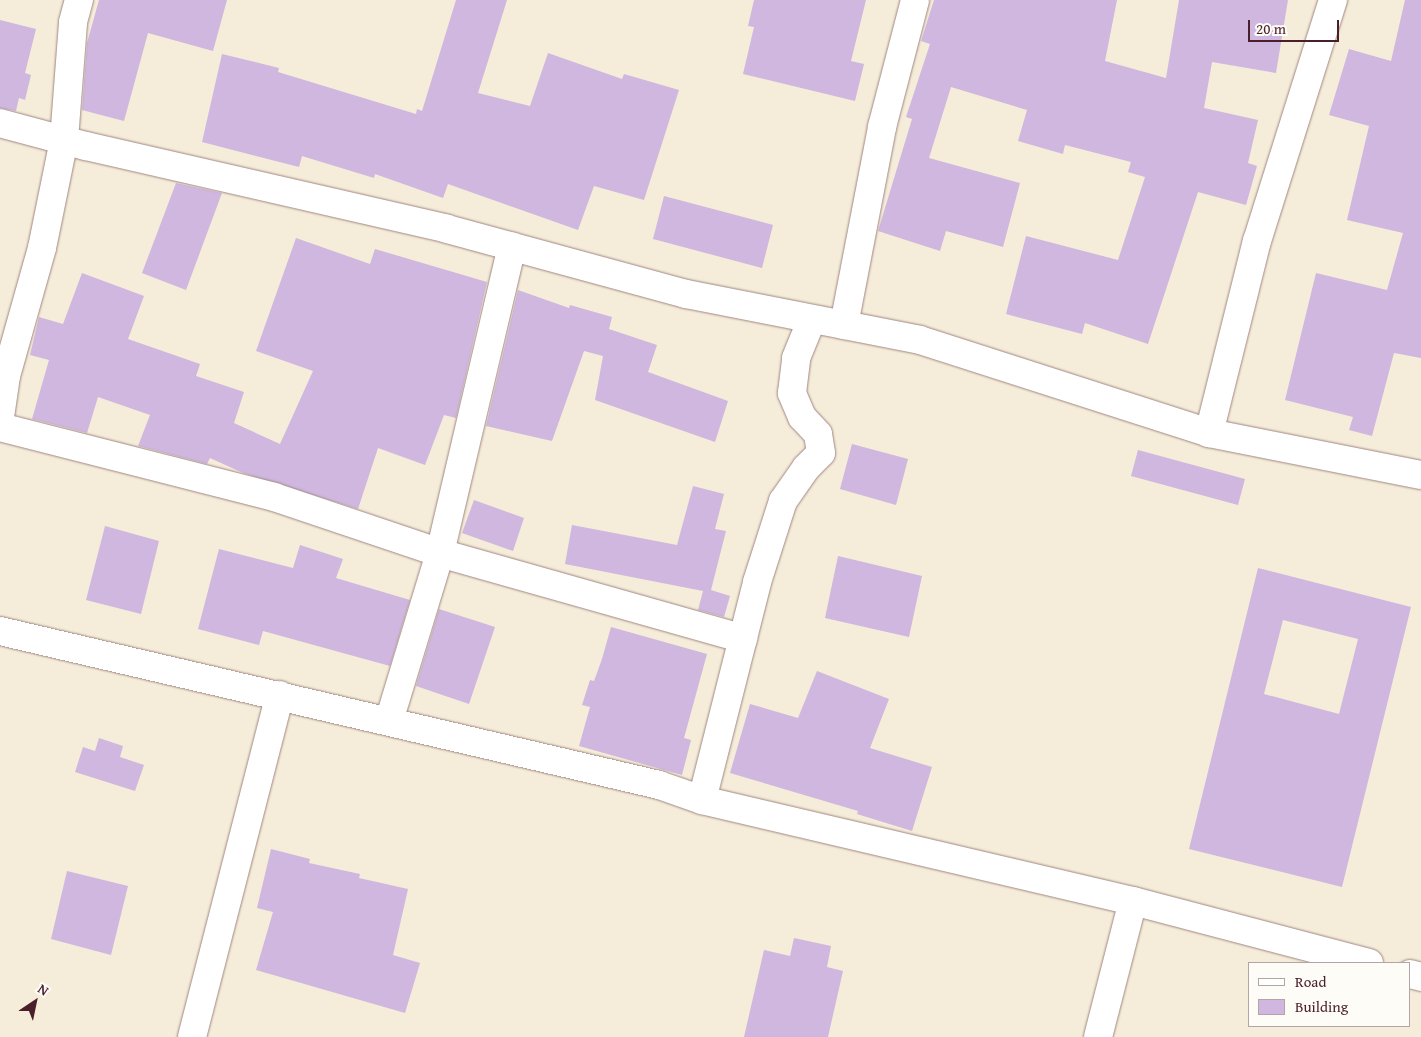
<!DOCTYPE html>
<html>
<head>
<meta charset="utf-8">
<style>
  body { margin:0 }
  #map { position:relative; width:1421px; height:1037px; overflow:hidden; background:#f5ecd9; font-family:"Gentium Book Plus",serif }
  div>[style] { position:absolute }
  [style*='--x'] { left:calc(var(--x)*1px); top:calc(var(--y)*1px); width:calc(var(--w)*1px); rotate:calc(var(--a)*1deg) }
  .building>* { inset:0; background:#cfb7df }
  .roads { filter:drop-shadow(0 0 1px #a08682) drop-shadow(0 0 1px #a08682) }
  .minor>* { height:28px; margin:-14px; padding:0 14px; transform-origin:14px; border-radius:14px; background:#fff }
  span { translate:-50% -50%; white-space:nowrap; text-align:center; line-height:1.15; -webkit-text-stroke:4.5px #fdfcf7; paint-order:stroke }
  .legend { position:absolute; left:1248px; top:962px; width:162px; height:65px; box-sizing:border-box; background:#fdfcf7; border:1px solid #b5a4a5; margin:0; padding:6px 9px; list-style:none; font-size:15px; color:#4a1f2b }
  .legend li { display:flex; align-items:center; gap:10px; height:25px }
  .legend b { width:25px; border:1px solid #b5a4a5 }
  .north { position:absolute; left:10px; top:977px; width:50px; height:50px; -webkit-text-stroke:4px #fdfcf7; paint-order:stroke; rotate:34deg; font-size:14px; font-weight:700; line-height:20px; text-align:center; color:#4a1f2b }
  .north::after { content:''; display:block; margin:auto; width:18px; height:22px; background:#4a1f2b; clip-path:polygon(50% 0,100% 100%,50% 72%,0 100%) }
  .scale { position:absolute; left:1248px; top:20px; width:91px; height:22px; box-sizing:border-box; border:2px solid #4a1f2b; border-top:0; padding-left:6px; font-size:15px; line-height:18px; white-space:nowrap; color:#4a1f2b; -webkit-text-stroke:4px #fdfcf7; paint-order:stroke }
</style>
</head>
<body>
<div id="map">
  <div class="building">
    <div style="clip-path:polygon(99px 0,227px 0,213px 51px,148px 33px,124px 121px,82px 110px,87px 43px)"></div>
    <div style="clip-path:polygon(456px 0,507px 0,478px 93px,530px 106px,548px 53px,622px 79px,624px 74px,679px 90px,644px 200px,594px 186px,578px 230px,448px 184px,443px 198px,375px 174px,374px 178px,302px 156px,299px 167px,202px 142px,222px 54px,279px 68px,278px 72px,416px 114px,417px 109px,422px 111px)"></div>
    <div style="clip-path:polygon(754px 0,866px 0,851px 61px,864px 64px,855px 101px,743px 74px,754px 27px,748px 26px)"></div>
    <div style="clip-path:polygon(934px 0,1117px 0,1105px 61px,1166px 78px,1179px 0,1288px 0,1276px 73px,1212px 62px,1204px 108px,1258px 120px,1248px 163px,1257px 166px,1246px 205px,1198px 192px,1148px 344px,1085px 323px,1082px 334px,1006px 314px,1026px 236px,1118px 260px,1145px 177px,1128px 172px,1131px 162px,1065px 145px,1063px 154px,1018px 141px,1027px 110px,951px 87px,929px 158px,1020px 183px,1003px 247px,946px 231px,940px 251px,878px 231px,912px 119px,906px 117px,930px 44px,921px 41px)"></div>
    <div style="clip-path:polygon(1405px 0,1421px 0,1421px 358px,1394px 353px,1372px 436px,1349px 430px,1353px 417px,1285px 400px,1316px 273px,1387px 290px,1403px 233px,1347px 220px,1369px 126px,1329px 115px,1349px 49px,1391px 61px)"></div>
    <div style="clip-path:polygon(0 20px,36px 29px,25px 73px,31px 75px,25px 100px,19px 98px,16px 111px,0 108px)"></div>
    <div style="clip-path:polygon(176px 183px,222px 193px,186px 290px,142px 273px)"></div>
    <div style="clip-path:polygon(664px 196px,773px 225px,762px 268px,653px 239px)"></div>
    <div style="clip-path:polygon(296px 238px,370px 264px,375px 249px,487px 282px,456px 418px,444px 415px,425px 465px,378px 448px,358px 509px,243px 473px,210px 458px,207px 464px,138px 446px,150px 415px,98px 397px,87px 433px,32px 419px,49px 360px,30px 355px,39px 317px,63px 324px,82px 273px,144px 296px,128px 339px,200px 364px,196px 376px,244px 392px,234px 423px,280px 444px,313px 371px,256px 351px)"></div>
    <div style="clip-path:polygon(518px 290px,569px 308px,570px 305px,612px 317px,609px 329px,657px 345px,648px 372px,728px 401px,715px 442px,595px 400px,603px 356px,584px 351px,552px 441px,486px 426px)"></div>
    <div style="clip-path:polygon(852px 444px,908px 459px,896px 505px,840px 489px)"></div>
    <div style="clip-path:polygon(1138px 450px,1245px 479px,1238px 505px,1131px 476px)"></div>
    <div style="clip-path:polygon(693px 486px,724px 494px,715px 529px,726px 531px,711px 590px,730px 596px,724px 617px,698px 610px,703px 591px,565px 564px,572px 525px,677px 545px)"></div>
    <div style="clip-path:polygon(474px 500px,524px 518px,513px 551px,462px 533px)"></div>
    <div style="clip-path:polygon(105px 526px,159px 541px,141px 614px,86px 600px)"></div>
    <div style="clip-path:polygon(300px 545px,343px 559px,336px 578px,410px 600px,390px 666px,263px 631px,259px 645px,198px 629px,219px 549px,293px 568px)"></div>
    <div style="clip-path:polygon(838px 556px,922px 576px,909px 637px,825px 618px)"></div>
    <div style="clip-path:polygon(evenodd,1258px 568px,1411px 607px,1342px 887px,1189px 849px,1258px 568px,1283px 620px,1358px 639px,1339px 714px,1264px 694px,1283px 620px)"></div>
    <div style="clip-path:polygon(439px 609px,495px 627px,469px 704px,416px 686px)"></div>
    <div style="clip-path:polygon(611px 627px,707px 654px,684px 738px,691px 740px,682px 775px,579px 746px,590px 707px,582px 705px,590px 680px,594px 681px,602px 659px)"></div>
    <div style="clip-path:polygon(817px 671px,889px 699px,870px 748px,932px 767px,912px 831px,857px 814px,858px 811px,730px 773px,750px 704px,798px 718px)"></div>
    <div style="clip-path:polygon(99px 738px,123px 746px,120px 757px,144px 765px,135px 791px,75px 772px,83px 747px,95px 751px)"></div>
    <div style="clip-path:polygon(271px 849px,310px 859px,309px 863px,360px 874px,359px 878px,408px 889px,393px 955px,420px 963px,405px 1013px,256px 970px,273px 912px,257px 908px)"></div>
    <div style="clip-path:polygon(67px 871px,128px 886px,111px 955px,51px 939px)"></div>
    <div style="clip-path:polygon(794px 938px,831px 946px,827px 967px,843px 971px,828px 1037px,744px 1037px,764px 950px,790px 956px)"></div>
  </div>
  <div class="roads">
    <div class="minor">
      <div style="--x:0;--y:123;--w:89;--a:15"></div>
      <div style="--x:86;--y:146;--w:370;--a:12.9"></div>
      <div style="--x:447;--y:229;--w:248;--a:15.2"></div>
      <div style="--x:686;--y:294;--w:238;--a:11.1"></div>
      <div style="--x:920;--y:340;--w:304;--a:17.8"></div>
      <div style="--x:1209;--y:433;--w:216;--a:11.2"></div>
      <div style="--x:844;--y:325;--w:202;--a:-79.1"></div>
      <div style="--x:882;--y:127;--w:131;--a:-75.4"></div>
      <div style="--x:0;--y:417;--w:41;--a:-81.7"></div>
      <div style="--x:6;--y:376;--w:133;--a:-74.3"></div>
      <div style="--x:42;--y:248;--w:110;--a:-78.5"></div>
      <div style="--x:64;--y:140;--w:118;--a:-85.6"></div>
      <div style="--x:73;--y:22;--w:23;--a:-75"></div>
      <div style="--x:0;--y:427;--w:283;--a:14.3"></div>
      <div style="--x:274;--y:497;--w:175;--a:18.6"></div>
      <div style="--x:440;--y:553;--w:315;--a:15.8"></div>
      <div style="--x:1209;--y:433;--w:198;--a:-76"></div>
      <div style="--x:1257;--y:241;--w:253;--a:-72.5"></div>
      <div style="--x:0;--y:631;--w:677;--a:13.15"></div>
      <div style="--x:659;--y:785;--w:46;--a:19.2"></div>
      <div style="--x:702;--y:800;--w:443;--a:13.2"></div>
      <div style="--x:1133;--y:901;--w:244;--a:14.7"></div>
      <div style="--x:389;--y:721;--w:176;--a:-73.1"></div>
      <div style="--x:440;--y:553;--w:315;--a:-76.8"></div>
      <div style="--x:702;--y:800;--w:225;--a:-75.8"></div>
      <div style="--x:757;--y:582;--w:85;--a:-72.2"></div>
      <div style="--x:783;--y:501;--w:40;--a:-55.1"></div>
      <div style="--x:806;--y:468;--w:21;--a:-45"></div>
      <div style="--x:821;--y:453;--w:19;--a:-99"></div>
      <div style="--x:818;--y:434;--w:23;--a:-133"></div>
      <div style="--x:802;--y:417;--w:26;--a:-113"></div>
      <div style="--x:792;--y:393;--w:35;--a:-83"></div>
      <div style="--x:796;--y:358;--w:42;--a:-67.7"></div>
      <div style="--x:1410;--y:974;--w:11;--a:15"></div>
      <div style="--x:192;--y:1037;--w:353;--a:-75.6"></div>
      <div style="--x:1098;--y:1037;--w:140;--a:-75.6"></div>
    </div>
  </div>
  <ul class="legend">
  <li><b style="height:6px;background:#fff"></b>Road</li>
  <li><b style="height:14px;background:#cfb7df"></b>Building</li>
  </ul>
  <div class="north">N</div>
  <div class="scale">20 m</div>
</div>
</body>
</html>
